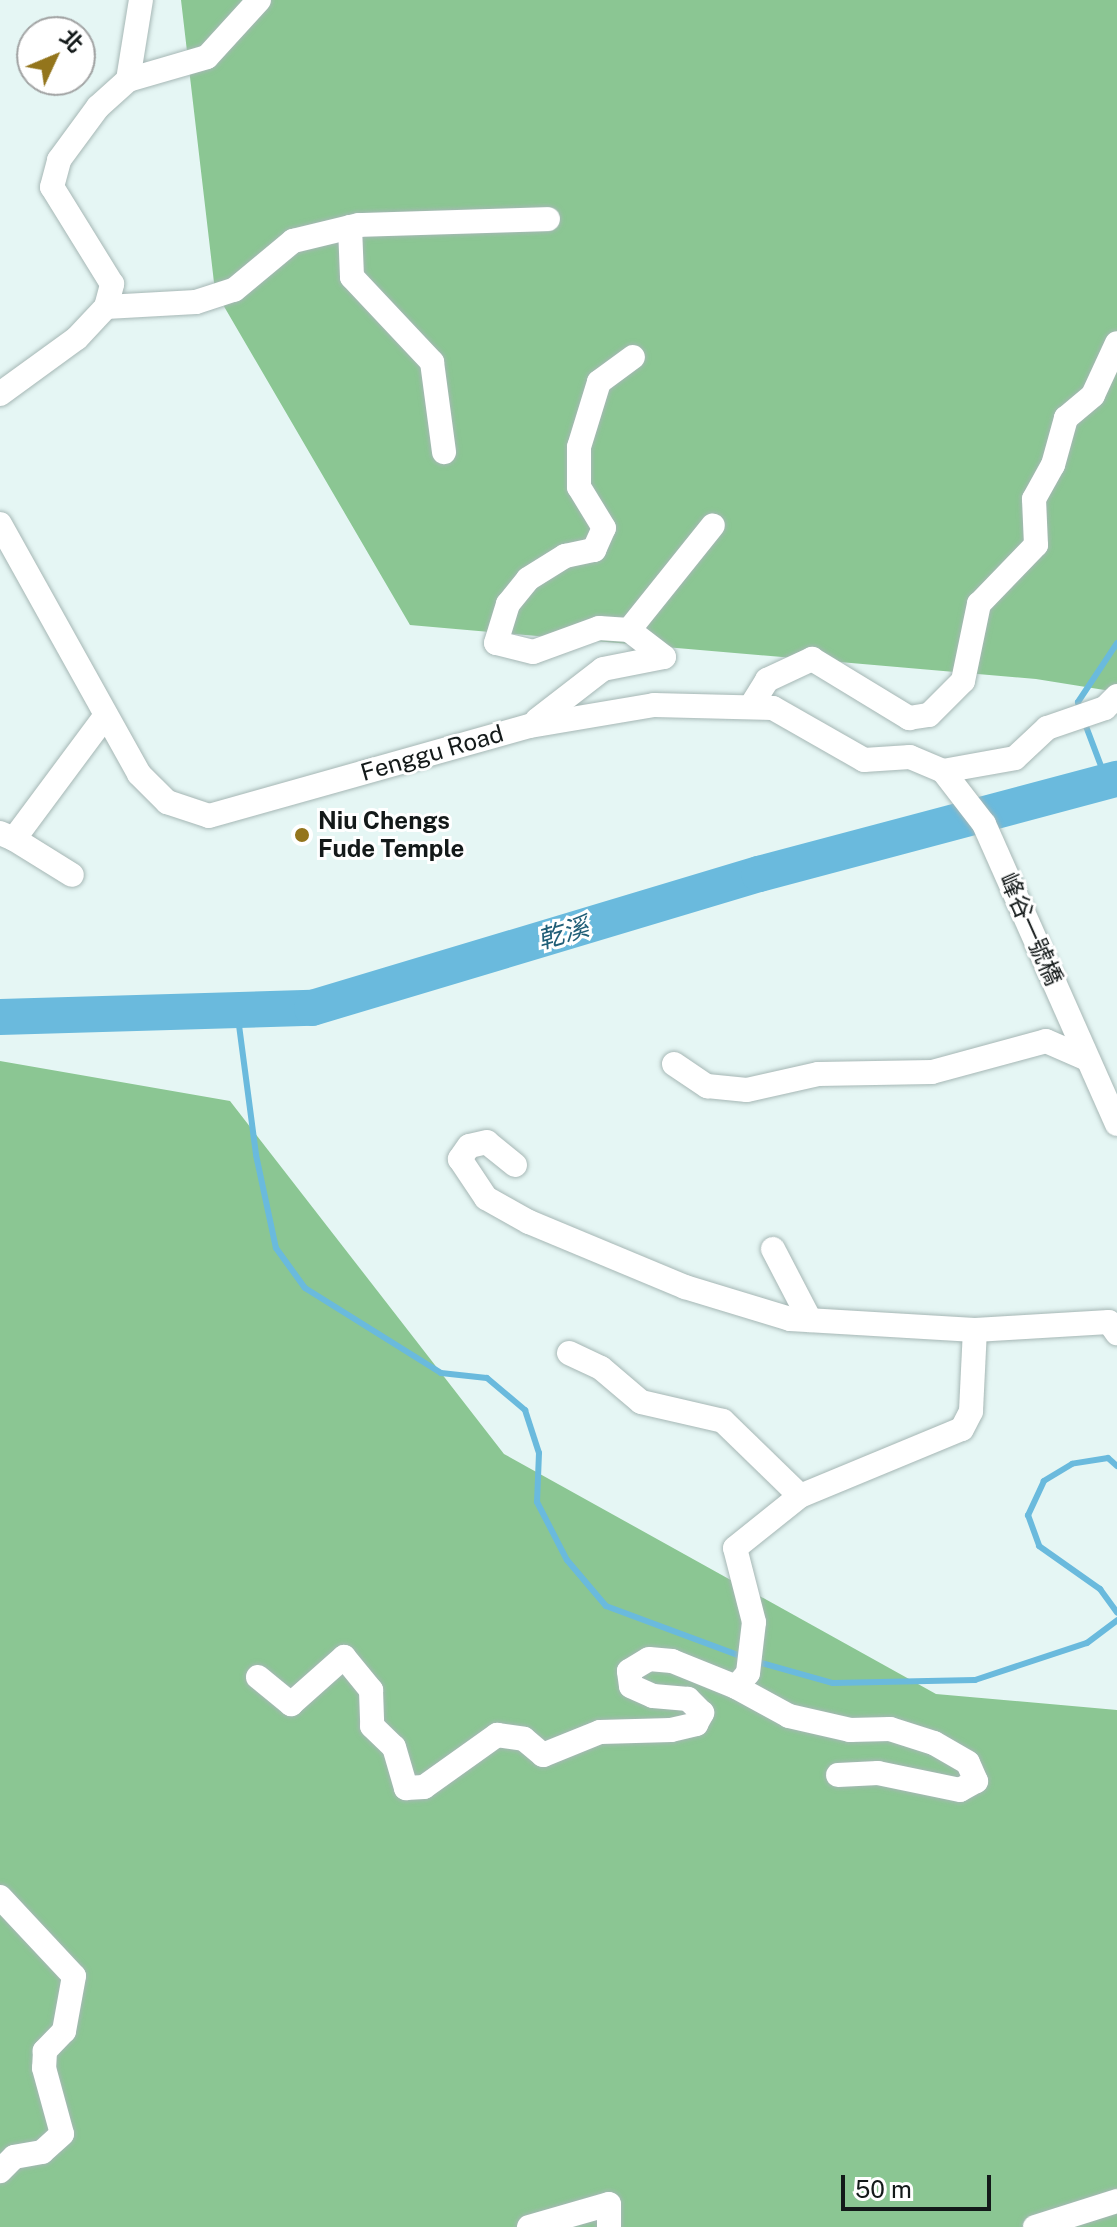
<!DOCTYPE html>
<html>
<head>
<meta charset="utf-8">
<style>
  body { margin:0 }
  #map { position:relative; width:1117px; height:2227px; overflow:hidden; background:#e5f6f4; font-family:"Public Sans","Noto Sans TC",sans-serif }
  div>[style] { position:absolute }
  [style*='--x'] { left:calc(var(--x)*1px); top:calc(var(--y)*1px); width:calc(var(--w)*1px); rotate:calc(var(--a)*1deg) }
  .forest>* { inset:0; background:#8bc693 }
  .stream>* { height:6px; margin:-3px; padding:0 3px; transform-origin:3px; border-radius:3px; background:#6abadd }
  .river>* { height:36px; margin:-18px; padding:0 18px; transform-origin:18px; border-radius:18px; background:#6abadd }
  .roads { filter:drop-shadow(0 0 2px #a6b7b5) drop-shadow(0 0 2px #a6b7b5) }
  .minor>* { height:24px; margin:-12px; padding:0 12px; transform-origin:12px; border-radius:12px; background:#fff }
  .dots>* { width:22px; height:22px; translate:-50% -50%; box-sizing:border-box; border:4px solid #fff; border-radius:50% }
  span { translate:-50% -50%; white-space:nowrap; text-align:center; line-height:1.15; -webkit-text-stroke:6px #fff; paint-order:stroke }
  .street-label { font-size:24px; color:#131919 }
  .poi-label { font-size:24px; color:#131919; font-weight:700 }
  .left { translate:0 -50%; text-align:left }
  .water-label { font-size:26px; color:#205e77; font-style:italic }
  .north { position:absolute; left:16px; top:16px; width:80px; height:80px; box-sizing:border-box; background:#fff; border:2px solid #a1a3a3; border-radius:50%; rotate:46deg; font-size:22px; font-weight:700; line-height:32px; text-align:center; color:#131919 }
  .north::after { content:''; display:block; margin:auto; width:28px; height:36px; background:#93751c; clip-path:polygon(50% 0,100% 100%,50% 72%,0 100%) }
  .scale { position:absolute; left:841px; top:2175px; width:150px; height:36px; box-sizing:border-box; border:4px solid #131919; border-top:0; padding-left:10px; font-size:24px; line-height:28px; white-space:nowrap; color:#131919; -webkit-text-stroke:6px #fff; paint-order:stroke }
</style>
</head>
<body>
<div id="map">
  <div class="forest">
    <div style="clip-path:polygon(181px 0,1117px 0,1117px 692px,1036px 679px,410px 625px,215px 291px)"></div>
    <div style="clip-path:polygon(0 1061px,230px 1101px,504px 1454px,936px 1694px,1117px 1710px,1117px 2227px,0 2227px)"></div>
  </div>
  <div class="stream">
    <div style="--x:1080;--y:711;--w:9;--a:-103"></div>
    <div style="--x:1078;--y:702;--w:71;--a:-56.5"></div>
    <div style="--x:1084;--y:721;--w:65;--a:69.3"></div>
    <div style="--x:237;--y:1010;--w:146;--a:82.5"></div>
    <div style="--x:256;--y:1155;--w:95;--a:77.9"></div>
    <div style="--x:276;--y:1248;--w:49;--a:54.1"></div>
    <div style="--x:305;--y:1288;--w:160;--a:32"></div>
    <div style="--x:441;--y:1373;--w:46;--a:6.2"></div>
    <div style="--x:487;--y:1378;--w:50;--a:40.1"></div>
    <div style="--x:525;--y:1410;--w:45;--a:72"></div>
    <div style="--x:539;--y:1453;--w:49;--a:92.3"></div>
    <div style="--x:537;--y:1502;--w:65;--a:62.7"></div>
    <div style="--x:567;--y:1560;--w:60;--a:49.7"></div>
    <div style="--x:606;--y:1606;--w:146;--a:20.4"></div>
    <div style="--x:1117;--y:1466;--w:12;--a:-138"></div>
    <div style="--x:1108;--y:1458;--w:36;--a:171"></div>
    <div style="--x:1072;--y:1464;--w:33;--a:149"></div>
    <div style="--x:1044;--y:1481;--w:38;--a:115"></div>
    <div style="--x:1028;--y:1515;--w:33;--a:70"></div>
    <div style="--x:1039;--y:1546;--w:75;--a:35.2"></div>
    <div style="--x:1100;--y:1589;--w:29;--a:54"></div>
    <div style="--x:754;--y:1661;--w:82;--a:15.6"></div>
    <div style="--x:833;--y:1683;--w:142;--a:-1.2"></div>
    <div style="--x:975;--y:1680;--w:118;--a:-18.3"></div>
    <div style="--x:1087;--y:1643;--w:38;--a:-37"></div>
  </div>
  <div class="river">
    <div style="--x:0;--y:1017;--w:312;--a:-1.7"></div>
    <div style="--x:312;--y:1008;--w:467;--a:-16.7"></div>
    <div style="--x:759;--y:874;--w:370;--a:-14.9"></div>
  </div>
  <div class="roads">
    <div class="minor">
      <div style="--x:128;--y:80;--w:81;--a:-80.8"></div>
      <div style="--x:350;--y:227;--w:50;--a:87.7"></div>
      <div style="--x:352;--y:277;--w:117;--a:46.7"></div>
      <div style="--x:432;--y:362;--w:91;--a:82.4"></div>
      <div style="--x:106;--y:307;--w:90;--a:-3.2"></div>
      <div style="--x:196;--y:302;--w:40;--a:-18"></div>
      <div style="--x:234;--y:290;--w:77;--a:-39.7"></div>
      <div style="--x:293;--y:241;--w:68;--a:-13.6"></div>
      <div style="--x:359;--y:225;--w:189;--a:-1.8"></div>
      <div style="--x:0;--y:394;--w:95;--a:-36"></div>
      <div style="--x:77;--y:338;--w:42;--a:-46.9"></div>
      <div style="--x:106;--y:307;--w:24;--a:-75"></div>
      <div style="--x:112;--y:284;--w:114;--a:-121.7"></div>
      <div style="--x:52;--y:187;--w:28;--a:-75"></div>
      <div style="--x:59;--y:160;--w:66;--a:-53.7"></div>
      <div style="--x:98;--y:107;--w:40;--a:-42"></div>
      <div style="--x:128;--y:80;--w:82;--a:-16.2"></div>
      <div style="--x:207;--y:57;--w:77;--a:-47.6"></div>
      <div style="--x:0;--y:524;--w:286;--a:60.9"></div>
      <div style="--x:139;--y:774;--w:40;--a:45"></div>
      <div style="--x:167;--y:802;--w:44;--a:18.4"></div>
      <div style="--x:209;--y:816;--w:333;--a:-15.7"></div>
      <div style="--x:530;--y:726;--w:126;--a:-9.6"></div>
      <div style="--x:654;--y:705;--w:119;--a:1.4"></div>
      <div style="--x:773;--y:708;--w:105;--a:29.7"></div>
      <div style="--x:864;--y:760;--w:46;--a:-3.7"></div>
      <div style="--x:910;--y:757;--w:36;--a:23"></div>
      <div style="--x:943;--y:771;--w:67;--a:52.3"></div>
      <div style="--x:984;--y:824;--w:328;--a:66.1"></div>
      <div style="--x:629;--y:630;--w:134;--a:-51.3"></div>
      <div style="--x:751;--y:706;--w:31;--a:-58"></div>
      <div style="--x:767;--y:680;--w:50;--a:-25"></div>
      <div style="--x:812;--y:659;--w:114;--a:31.3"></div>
      <div style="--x:909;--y:718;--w:20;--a:-9"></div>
      <div style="--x:929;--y:715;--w:48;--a:-45"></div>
      <div style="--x:963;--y:681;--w:79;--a:-78.3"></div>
      <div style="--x:979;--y:604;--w:82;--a:-46"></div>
      <div style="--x:1036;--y:545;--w:46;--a:-92.5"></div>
      <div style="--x:1034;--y:499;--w:39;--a:-61"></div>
      <div style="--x:1053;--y:465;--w:49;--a:-74.5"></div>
      <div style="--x:1066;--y:418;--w:35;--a:-40"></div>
      <div style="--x:1093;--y:395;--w:57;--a:-65.2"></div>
      <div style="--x:537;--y:720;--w:83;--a:-37.7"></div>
      <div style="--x:603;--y:669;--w:62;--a:-11.1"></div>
      <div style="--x:664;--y:657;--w:44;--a:-142.4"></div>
      <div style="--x:629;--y:630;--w:30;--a:-176"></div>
      <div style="--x:599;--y:628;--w:70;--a:160"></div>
      <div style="--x:533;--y:652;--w:38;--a:-166"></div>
      <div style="--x:496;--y:643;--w:41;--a:-72.9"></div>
      <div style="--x:508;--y:604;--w:32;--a:-51"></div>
      <div style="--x:528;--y:579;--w:44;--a:-31.9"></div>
      <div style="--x:565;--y:556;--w:30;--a:-12"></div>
      <div style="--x:594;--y:550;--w:24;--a:-66"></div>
      <div style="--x:604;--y:528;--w:48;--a:-121.4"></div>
      <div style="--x:579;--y:487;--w:40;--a:-90"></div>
      <div style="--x:579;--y:447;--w:68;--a:-72.9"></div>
      <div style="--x:599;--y:382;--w:42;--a:-36.3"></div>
      <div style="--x:943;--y:771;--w:73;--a:-10.2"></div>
      <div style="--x:1015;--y:758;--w:44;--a:-43.2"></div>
      <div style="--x:1047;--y:728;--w:61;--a:-19"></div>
      <div style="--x:1105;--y:708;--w:17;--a:-45"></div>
      <div style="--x:0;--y:833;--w:15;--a:23"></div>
      <div style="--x:14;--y:839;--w:154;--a:-53.4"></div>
      <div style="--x:14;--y:839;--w:68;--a:31.8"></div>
      <div style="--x:674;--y:1064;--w:40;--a:34"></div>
      <div style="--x:707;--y:1086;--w:40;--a:5.7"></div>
      <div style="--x:747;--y:1090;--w:73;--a:-12.7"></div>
      <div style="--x:818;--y:1074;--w:114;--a:-1"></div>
      <div style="--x:932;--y:1072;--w:118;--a:-15.2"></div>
      <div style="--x:1046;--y:1041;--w:45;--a:23.7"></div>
      <div style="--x:515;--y:1165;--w:36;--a:-141"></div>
      <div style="--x:487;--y:1142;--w:18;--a:167"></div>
      <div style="--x:469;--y:1146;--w:16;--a:125"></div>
      <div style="--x:460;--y:1159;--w:47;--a:56.3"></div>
      <div style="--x:486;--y:1198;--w:49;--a:29.2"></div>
      <div style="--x:529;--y:1222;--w:169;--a:22.6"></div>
      <div style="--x:685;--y:1287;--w:110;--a:16.9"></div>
      <div style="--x:790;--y:1319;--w:185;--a:3.4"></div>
      <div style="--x:975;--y:1330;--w:134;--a:-3.4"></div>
      <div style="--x:1109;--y:1322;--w:14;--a:54"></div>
      <div style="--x:773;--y:1249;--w:80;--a:62.5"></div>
      <div style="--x:569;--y:1353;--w:35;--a:25"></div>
      <div style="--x:601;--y:1368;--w:52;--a:40.4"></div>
      <div style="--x:641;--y:1402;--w:84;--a:13"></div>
      <div style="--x:723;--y:1421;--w:107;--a:44.2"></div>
      <div style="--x:258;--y:1677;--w:43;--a:39.3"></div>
      <div style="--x:291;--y:1704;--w:71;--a:-41.6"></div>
      <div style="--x:344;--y:1657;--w:43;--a:50.7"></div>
      <div style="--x:371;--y:1690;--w:36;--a:88"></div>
      <div style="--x:372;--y:1726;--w:30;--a:44"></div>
      <div style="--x:394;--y:1747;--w:43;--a:73.7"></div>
      <div style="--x:406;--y:1788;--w:18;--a:-3"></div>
      <div style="--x:424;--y:1787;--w:90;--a:-35.5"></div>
      <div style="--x:497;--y:1735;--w:27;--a:8"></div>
      <div style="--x:524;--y:1739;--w:25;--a:40"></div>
      <div style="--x:543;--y:1755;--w:61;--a:-22"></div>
      <div style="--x:600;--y:1732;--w:71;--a:-1.6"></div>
      <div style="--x:671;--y:1730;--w:26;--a:-13"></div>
      <div style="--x:696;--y:1724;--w:13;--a:-61"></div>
      <div style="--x:702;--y:1713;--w:20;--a:-135"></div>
      <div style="--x:688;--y:1699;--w:35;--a:-175"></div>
      <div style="--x:653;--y:1696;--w:24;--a:-156"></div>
      <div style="--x:631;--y:1686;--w:15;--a:-98"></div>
      <div style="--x:629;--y:1671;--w:23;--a:-31"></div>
      <div style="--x:649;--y:1659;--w:23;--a:5"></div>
      <div style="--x:672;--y:1661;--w:69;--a:22.1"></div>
      <div style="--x:736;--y:1687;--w:18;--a:-49"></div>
      <div style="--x:748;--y:1673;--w:51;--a:-83.3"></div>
      <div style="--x:754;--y:1622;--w:76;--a:-104.4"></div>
      <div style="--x:735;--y:1548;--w:83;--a:-38.7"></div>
      <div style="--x:800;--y:1496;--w:175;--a:-22.5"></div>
      <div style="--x:962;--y:1429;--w:20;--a:-63"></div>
      <div style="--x:971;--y:1411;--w:81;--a:-87.2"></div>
      <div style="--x:736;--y:1687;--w:60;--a:28.7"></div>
      <div style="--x:789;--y:1716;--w:63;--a:12.9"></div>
      <div style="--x:850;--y:1730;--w:40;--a:-1.4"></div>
      <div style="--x:890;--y:1729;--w:46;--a:17.7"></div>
      <div style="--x:934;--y:1743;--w:39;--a:30"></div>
      <div style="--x:968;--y:1763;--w:20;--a:66"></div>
      <div style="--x:976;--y:1781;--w:18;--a:151"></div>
      <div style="--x:960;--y:1790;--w:84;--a:-168.3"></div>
      <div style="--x:878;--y:1773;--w:40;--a:177.1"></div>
      <div style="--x:0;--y:1897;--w:108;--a:46.9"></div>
      <div style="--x:74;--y:1976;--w:56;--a:100.3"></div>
      <div style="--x:64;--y:2031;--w:28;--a:134"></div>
      <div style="--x:45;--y:2051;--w:17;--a:93"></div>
      <div style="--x:44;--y:2068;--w:68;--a:74.7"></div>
      <div style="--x:62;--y:2134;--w:27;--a:138"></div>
      <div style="--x:42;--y:2152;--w:28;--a:170"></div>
      <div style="--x:14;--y:2157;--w:20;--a:135"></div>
      <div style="--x:529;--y:2227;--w:83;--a:-16"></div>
      <div style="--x:609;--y:2204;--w:23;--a:90"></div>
      <div style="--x:1035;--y:2227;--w:86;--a:-17.6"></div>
    </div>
  </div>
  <div class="dots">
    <div style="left:302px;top:835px;background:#93751c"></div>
  </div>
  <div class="street-label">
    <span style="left:432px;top:753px;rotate:-16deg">Fenggu Road</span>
    <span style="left:1031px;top:929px;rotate:66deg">峰谷一號橋</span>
  </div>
  <div class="poi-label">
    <span class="left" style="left:318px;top:835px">Niu Chengs<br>Fude Temple</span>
  </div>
  <div class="water-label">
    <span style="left:563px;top:933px;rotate:-17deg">乾溪</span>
  </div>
  <div class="north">北</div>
  <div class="scale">50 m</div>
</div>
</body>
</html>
